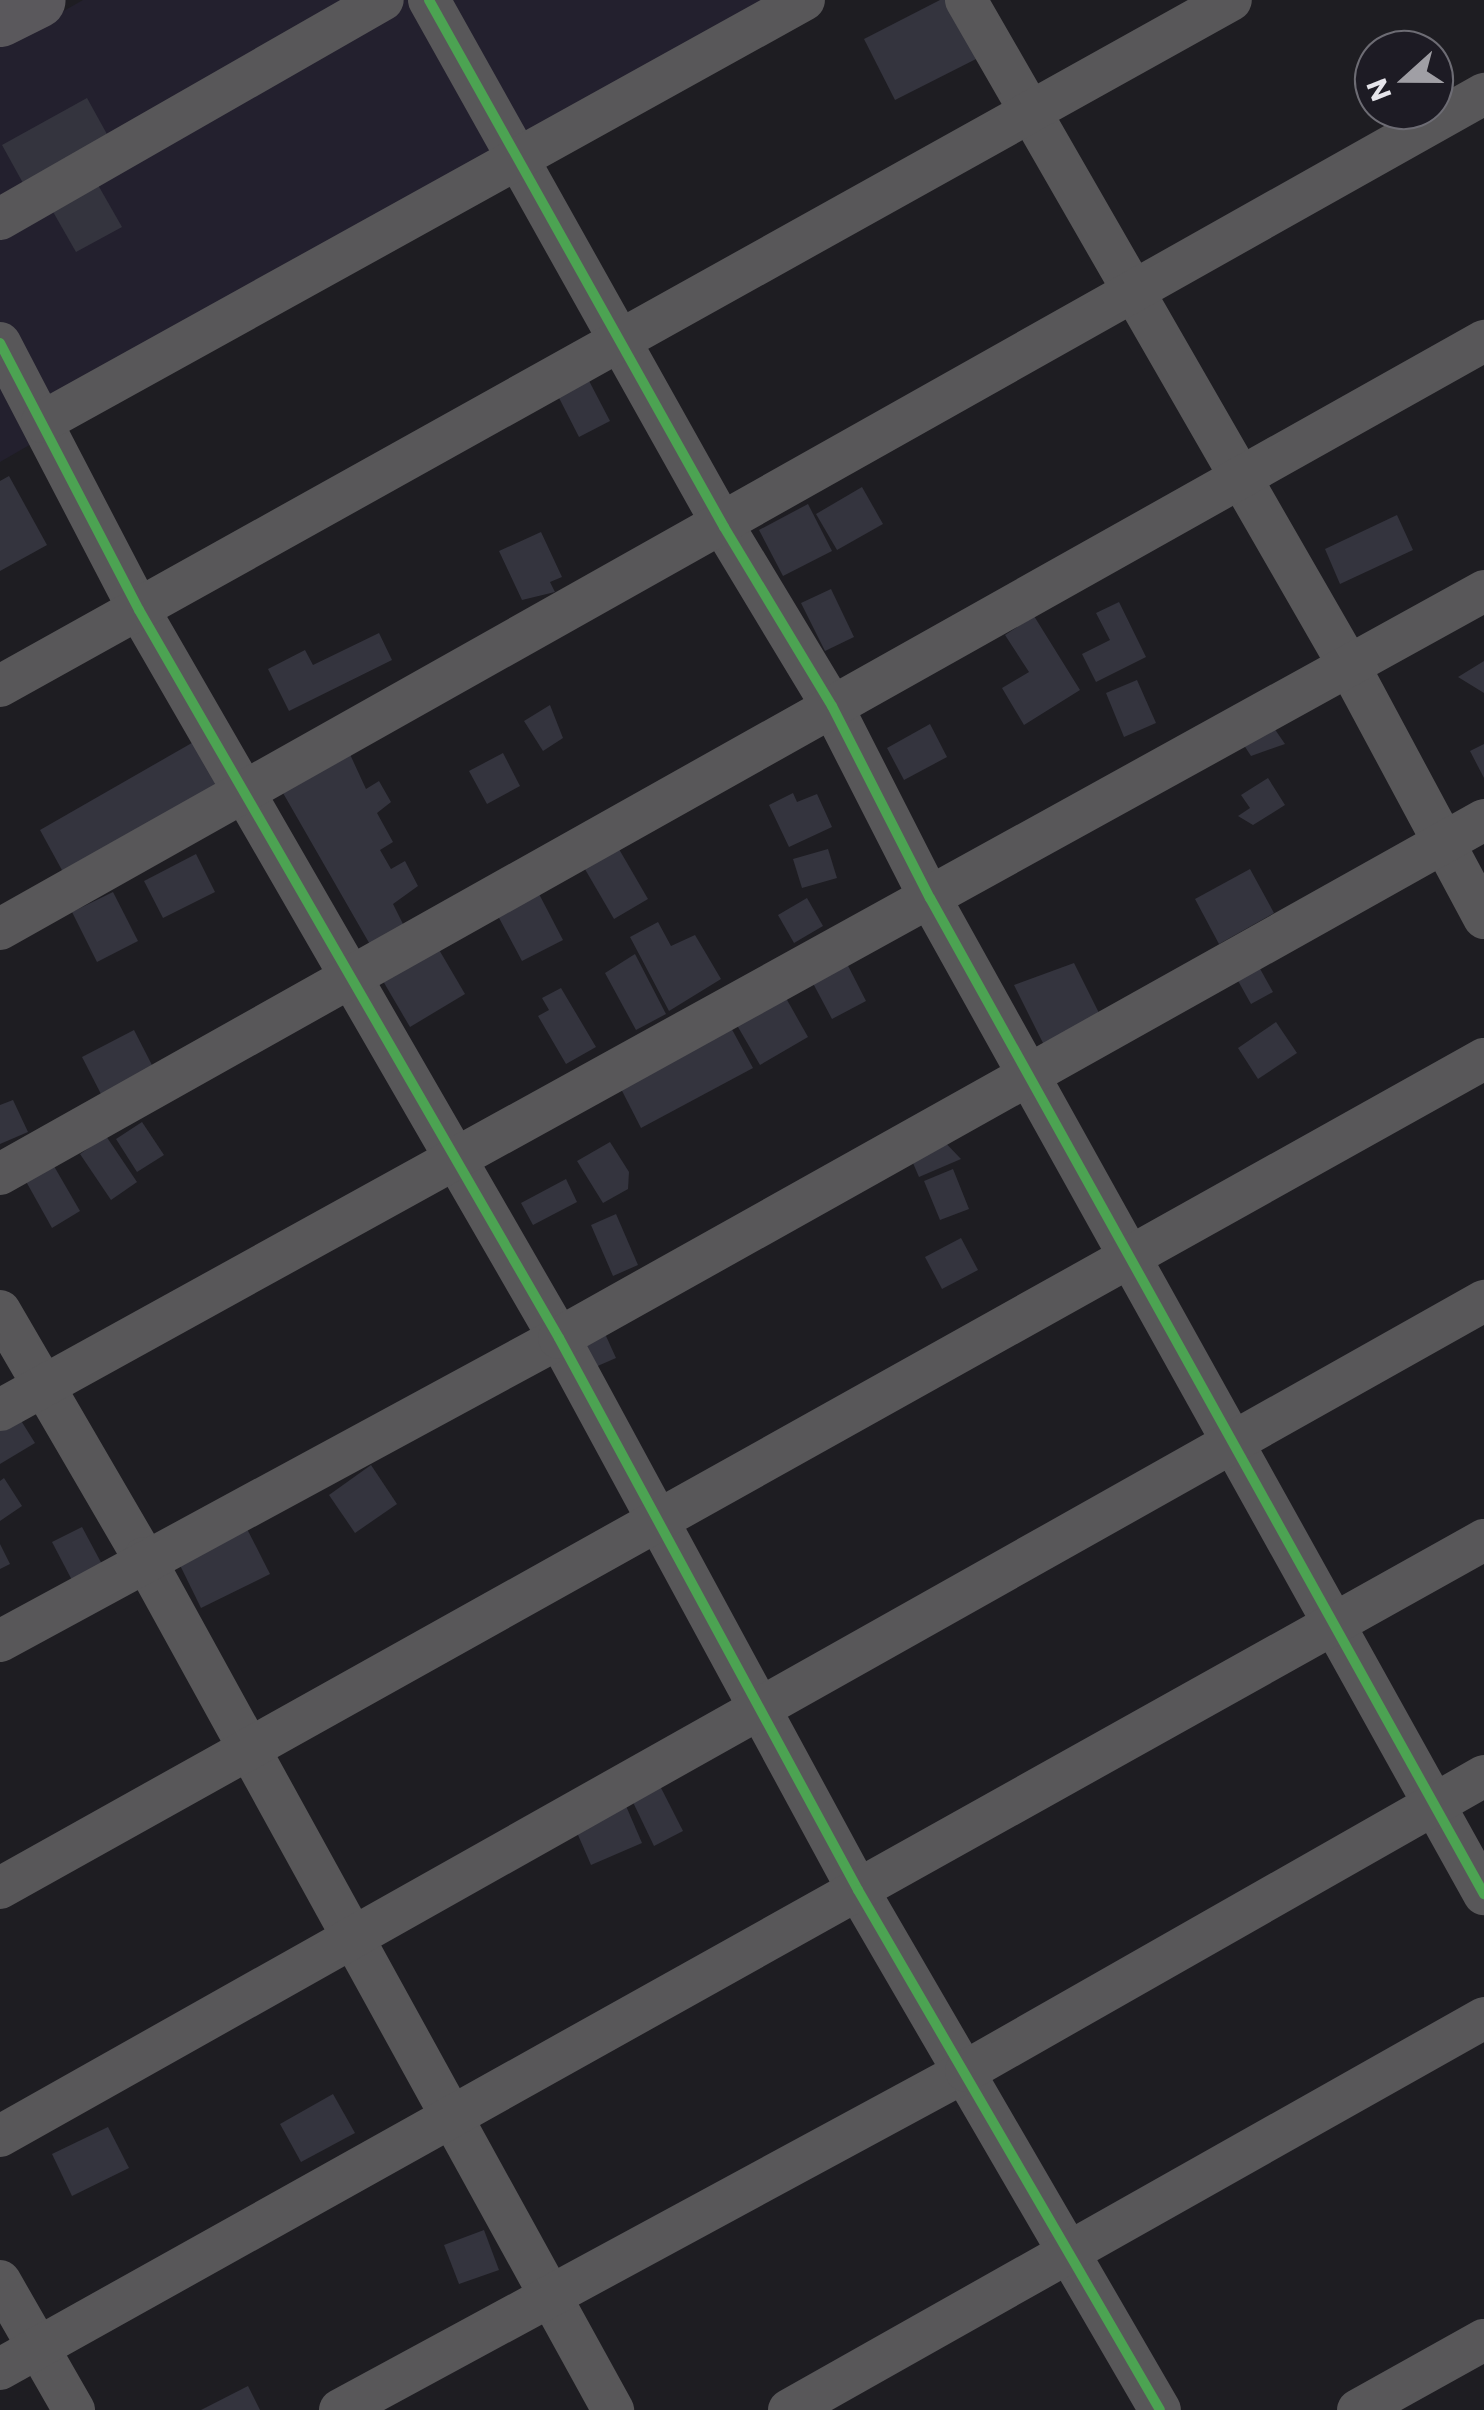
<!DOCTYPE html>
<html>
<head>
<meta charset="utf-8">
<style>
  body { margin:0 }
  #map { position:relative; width:1484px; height:2410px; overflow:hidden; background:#1e1d22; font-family:Commissioner,sans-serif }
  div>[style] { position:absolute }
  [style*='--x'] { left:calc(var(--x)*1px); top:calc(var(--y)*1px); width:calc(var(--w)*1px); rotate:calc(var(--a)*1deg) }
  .built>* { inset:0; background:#23202e }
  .building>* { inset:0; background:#34343e }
  .minor>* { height:42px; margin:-21px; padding:0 21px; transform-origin:21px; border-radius:21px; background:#585759 }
  .primary>* { height:55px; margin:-27.5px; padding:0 27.5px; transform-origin:27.5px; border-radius:27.5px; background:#5a585c }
  .cycleway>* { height:10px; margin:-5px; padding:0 5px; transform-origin:5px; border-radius:5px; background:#4ca352 }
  span { translate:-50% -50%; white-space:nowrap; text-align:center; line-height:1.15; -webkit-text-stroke:8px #1d1b24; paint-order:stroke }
  .north { position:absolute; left:1354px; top:30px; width:100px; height:100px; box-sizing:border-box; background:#1d1b24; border:2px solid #6d6c74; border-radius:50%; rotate:249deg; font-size:28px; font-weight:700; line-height:40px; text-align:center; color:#e6e5eb }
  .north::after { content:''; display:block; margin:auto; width:35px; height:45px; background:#a09fa5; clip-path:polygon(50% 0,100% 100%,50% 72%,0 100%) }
</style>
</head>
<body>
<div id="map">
  <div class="built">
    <div style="clip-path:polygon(83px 0,800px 0,0 462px,0 47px)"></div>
  </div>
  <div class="building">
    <div style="clip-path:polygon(940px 0,951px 0,980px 57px,895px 100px,864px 39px)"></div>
    <div style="clip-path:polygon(87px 98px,108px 136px,23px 183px,2px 145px)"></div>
    <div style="clip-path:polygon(98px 185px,122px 227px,76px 252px,52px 210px)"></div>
    <div style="clip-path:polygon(587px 377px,610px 421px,579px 437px,556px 392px)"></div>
    <div style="clip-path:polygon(9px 476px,47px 545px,0 571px,0 481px)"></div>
    <div style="clip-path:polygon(862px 487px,883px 524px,837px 550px,816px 514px)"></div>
    <div style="clip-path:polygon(808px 504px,832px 551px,783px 576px,759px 530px)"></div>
    <div style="clip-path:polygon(1397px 515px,1413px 550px,1340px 584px,1325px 549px)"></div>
    <div style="clip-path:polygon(541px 532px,562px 577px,550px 582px,555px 592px,522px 600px,499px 551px)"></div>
    <div style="clip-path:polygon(831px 589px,854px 637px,825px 651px,801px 603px)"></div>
    <div style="clip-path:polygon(1119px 602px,1146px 657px,1096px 682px,1082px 654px,1110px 640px,1096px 613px)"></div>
    <div style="clip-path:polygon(1034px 616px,1080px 690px,1024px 725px,1002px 688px,1029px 672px,1005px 635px)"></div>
    <div style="clip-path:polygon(379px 633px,392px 660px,289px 711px,268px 669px,305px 650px,313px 665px)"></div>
    <div style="clip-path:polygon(1484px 661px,1484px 693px,1458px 677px)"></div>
    <div style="clip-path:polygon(1137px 680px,1156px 723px,1124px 737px,1106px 693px)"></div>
    <div style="clip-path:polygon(550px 705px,563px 738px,543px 751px,524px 721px)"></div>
    <div style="clip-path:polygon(1265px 715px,1285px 744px,1251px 756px,1236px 733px)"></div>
    <div style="clip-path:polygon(930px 724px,947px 757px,904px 780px,887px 748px)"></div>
    <div style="clip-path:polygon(197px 740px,220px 782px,63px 872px,40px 830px)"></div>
    <div style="clip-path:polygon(1484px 744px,1484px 778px,1470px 751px)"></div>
    <div style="clip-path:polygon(348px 750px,366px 789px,379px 781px,391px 802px,377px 813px,393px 842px,380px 850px,391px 869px,405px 861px,418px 886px,393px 904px,404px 926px,372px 948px,283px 793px)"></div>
    <div style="clip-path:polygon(503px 753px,520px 786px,487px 804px,469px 771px)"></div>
    <div style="clip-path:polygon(1268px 778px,1285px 805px,1253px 825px,1238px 816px,1250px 808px,1241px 795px)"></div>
    <div style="clip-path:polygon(793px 793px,797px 802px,817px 794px,832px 827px,789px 847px,769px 805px)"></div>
    <div style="clip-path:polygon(616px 844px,648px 899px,614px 919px,582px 864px)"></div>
    <div style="clip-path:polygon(828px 849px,837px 878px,802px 888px,793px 859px)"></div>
    <div style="clip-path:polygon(196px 854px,215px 892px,163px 918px,144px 881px)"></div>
    <div style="clip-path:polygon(1250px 869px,1274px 913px,1219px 944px,1195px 899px)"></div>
    <div style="clip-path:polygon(113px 892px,138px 941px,97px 962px,72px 912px)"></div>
    <div style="clip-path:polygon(539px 894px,563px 940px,522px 961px,498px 916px)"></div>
    <div style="clip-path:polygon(807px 898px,823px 926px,794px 943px,778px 915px)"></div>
    <div style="clip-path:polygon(658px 922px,671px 946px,695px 935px,721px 979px,669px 1011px,630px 937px)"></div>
    <div style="clip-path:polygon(438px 948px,465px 994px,410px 1027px,383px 981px)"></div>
    <div style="clip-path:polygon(635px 954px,666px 1014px,636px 1030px,605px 973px)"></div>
    <div style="clip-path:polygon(842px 954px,866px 1001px,832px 1019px,807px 972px)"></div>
    <div style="clip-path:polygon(1074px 963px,1101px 1017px,1044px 1045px,1014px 985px)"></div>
    <div style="clip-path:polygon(1259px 967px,1273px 992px,1251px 1004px,1237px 979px)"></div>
    <div style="clip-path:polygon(561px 988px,596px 1047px,566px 1064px,538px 1016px,549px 1010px,542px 998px)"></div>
    <div style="clip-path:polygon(782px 991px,808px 1037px,760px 1065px,734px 1020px)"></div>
    <div style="clip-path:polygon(1276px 1022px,1297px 1053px,1258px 1079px,1238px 1048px)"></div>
    <div style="clip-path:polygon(729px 1024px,753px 1068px,641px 1128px,618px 1083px)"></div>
    <div style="clip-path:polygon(134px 1030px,154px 1069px,102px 1096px,82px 1057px)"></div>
    <div style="clip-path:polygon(13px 1100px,28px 1132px,0 1144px,0 1105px)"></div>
    <div style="clip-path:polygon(142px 1122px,164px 1155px,137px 1172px,116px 1139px)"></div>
    <div style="clip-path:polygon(938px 1135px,961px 1159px,919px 1177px,907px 1149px)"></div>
    <div style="clip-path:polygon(106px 1136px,137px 1182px,111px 1200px,80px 1154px)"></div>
    <div style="clip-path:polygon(610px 1142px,629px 1172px,628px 1189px,603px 1203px,577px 1161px)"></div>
    <div style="clip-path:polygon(51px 1161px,80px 1211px,52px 1228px,23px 1176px)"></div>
    <div style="clip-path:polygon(953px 1169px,969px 1209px,940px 1220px,924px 1181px)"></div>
    <div style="clip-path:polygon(566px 1179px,577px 1202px,533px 1225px,521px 1203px)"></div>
    <div style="clip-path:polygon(616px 1214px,638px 1265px,613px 1276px,591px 1225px)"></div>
    <div style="clip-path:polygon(961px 1238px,978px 1270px,942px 1289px,925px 1257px)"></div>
    <div style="clip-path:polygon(601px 1325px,616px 1358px,593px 1368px,578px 1335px)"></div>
    <div style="clip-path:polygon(15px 1411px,35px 1443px,0 1464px,0 1420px)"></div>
    <div style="clip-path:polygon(371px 1465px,397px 1504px,355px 1533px,329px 1495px)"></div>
    <div style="clip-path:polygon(4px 1478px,22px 1506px,0 1521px,0 1481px)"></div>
    <div style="clip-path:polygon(244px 1523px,270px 1574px,201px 1608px,176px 1557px)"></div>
    <div style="clip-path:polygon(82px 1527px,104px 1568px,74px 1584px,52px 1542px)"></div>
    <div style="clip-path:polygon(0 1544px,10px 1564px,0 1569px)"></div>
    <div style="clip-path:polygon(658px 1782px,683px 1831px,654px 1846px,630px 1796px)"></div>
    <div style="clip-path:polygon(623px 1799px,642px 1843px,591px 1865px,572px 1821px)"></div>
    <div style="clip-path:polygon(333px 2094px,355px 2133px,301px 2162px,280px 2124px)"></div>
    <div style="clip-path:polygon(108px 2127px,129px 2168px,72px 2196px,52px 2154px)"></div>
    <div style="clip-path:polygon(484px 2230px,499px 2270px,459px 2284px,444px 2245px)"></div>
    <div style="clip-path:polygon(248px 2386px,260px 2410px,201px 2410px)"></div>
  </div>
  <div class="minor">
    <div style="--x:429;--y:0;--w:604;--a:60.76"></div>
    <div style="--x:724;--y:527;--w:209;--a:58.9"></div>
    <div style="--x:832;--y:706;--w:216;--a:63"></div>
    <div style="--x:930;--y:898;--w:1140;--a:60.92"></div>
    <div style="--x:966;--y:0;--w:768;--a:60.1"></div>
    <div style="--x:1349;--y:666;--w:286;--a:61.8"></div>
    <div style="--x:0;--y:219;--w:441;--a:-29.8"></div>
    <div style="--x:0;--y:343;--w:301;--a:62.5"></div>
    <div style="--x:139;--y:610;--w:840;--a:60.02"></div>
    <div style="--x:559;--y:1338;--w:628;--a:61.56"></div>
    <div style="--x:858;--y:1890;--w:601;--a:59.85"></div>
    <div style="--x:42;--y:422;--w:871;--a:-28.98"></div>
    <div style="--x:0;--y:686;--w:1409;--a:-29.13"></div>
    <div style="--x:0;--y:929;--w:1703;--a:-29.37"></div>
    <div style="--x:0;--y:1174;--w:1702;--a:-29.31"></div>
    <div style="--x:0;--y:1311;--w:286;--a:59.8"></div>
    <div style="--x:144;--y:1558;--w:973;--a:61.17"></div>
    <div style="--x:0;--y:1410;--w:1695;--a:-28.89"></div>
    <div style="--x:0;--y:1641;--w:636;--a:-28.46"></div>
    <div style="--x:559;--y:1338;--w:1060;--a:-29.25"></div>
    <div style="--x:0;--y:1888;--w:1700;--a:-29.19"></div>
    <div style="--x:0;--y:2136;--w:1703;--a:-29.37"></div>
    <div style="--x:0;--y:2281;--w:149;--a:60.2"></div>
    <div style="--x:0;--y:2369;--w:1700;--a:-29.19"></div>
    <div style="--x:340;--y:2410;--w:712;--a:-28.44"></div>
    <div style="--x:966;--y:2071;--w:596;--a:-29.66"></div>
    <div style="--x:789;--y:2410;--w:798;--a:-29.42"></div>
    <div style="--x:1358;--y:2410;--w:144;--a:-29.1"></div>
  </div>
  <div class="primary">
    <div style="--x:0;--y:19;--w:42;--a:-26.6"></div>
  </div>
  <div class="cycleway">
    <div style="--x:429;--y:0;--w:604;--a:60.76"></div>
    <div style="--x:724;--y:527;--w:209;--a:58.9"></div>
    <div style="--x:832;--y:706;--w:216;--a:63"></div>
    <div style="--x:930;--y:898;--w:1140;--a:60.92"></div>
    <div style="--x:0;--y:343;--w:301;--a:62.5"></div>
    <div style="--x:139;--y:610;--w:840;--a:60.02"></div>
    <div style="--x:559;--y:1338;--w:628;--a:61.56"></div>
    <div style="--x:858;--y:1890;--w:601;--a:59.85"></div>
  </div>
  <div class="north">N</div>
</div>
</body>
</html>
